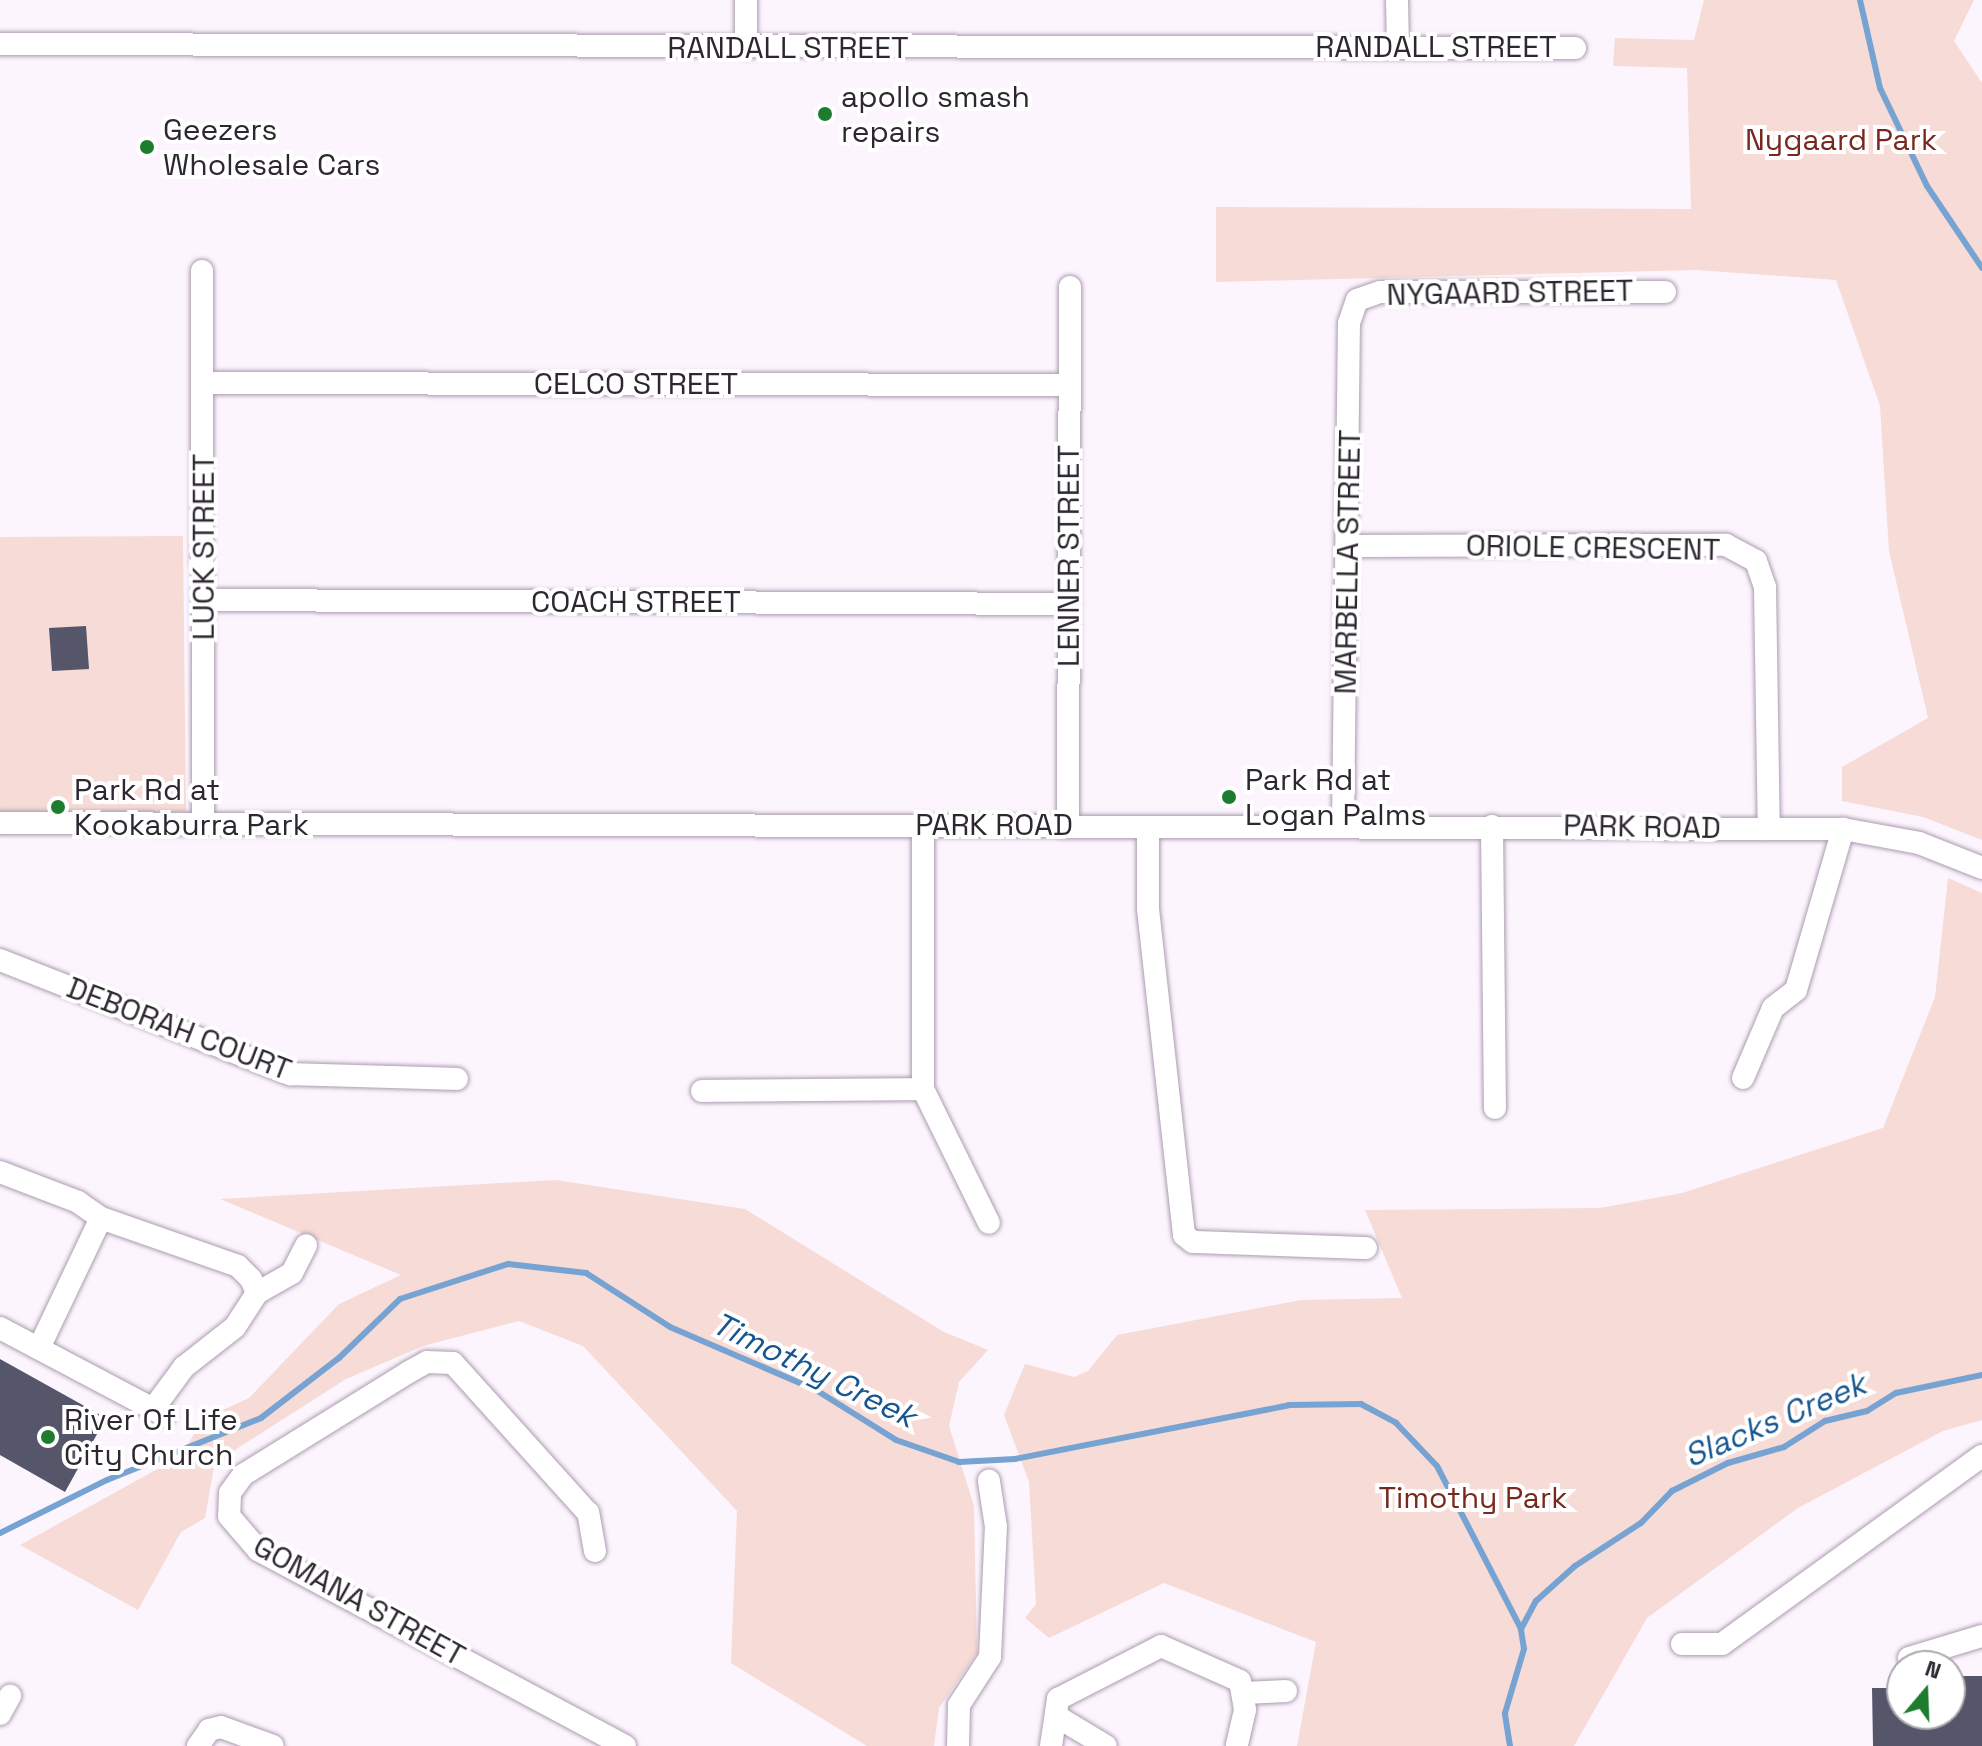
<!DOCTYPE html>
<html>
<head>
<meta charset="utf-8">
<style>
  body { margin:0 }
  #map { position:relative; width:1982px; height:1746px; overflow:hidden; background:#fdf5fe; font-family:"Space Grotesk",sans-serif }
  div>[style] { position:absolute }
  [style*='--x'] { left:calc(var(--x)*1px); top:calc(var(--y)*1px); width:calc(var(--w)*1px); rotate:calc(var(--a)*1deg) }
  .green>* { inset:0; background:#f6dbd6 }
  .stream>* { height:6px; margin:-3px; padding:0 3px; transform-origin:3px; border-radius:3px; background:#77a3d2 }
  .building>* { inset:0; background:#56566b }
  .roads { filter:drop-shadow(0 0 2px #ac9cb0) drop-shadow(0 0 2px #ac9cb0) }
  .minor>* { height:22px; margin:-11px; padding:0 11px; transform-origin:11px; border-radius:11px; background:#fff }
  .dots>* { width:22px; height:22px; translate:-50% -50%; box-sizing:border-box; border:4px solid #fff; border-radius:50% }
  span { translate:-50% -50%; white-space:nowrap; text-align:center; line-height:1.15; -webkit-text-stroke:8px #fff; paint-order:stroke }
  .street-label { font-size:30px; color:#2d272f }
  .poi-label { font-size:30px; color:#2d272f }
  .left { translate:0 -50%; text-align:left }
  .park-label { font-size:30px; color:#78281e }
  .water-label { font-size:32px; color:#155690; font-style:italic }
  .north { position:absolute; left:1886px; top:1650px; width:80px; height:80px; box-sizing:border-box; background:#fff; border:2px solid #aba9ac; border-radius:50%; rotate:19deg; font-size:22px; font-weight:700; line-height:32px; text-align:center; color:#2d272f }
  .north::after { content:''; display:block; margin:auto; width:28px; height:36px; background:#1d7c2e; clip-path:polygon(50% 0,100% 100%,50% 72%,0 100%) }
</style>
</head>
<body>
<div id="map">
  <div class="green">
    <div style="clip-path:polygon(1704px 0,1974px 0,1954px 41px,1982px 83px,1982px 840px,1923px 817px,1842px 801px,1842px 767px,1928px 718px,1889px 551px,1880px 406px,1836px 280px,1696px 270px,1216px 282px,1216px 207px,1691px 209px,1687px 68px,1613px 66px,1615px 38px,1694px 40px)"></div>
    <div style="clip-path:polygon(183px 536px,186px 812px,0 813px,0 537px)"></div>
    <div style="clip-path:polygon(1948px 878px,1982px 893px,1982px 1420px,1943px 1431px,1798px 1508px,1647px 1618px,1574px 1746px,1297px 1746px,1316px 1642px,1164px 1583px,1049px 1638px,1025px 1618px,1036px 1604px,1029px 1482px,1004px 1415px,1025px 1364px,1074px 1377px,1088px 1371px,1117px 1335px,1301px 1300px,1402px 1298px,1365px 1210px,1600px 1208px,1682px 1193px,1883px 1128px,1935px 997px)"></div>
    <div style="clip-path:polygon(556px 1180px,745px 1209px,944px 1332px,988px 1350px,959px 1382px,949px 1426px,974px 1506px,977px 1653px,939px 1708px,934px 1746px,867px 1746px,731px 1663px,737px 1511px,583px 1346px,519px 1321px,423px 1346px,346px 1379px,238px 1448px,214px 1467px,205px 1518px,181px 1532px,138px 1610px,20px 1545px,181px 1456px,203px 1419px,249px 1398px,339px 1304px,401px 1275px,220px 1199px)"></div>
  </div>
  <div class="stream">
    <div style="--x:1860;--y:0;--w:90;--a:77.2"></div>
    <div style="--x:1880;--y:88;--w:109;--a:64.4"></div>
    <div style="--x:1927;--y:186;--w:99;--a:56.1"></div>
    <div style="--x:0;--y:1533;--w:119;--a:-26.4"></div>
    <div style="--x:107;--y:1480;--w:166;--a:-21.9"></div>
    <div style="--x:261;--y:1418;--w:98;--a:-37.6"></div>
    <div style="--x:339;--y:1358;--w:85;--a:-44"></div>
    <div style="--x:400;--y:1299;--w:114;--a:-18"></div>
    <div style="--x:508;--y:1264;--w:79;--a:6.6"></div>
    <div style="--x:586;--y:1273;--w:100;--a:32.7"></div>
    <div style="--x:670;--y:1327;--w:159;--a:23.3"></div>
    <div style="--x:816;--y:1390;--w:94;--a:32"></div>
    <div style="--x:896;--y:1440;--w:67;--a:19.2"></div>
    <div style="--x:959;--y:1462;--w:56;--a:-3.1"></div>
    <div style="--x:1015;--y:1459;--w:279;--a:-11.1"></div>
    <div style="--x:1289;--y:1405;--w:72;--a:-0.8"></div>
    <div style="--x:1361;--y:1404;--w:40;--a:28"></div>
    <div style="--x:1396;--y:1423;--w:59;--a:46.4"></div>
    <div style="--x:1437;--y:1466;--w:183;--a:62.7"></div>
    <div style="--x:1510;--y:1746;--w:33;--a:-99"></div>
    <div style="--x:1505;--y:1713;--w:67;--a:-73.5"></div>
    <div style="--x:1524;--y:1649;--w:20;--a:-99"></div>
    <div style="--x:1521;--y:1629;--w:32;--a:-62"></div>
    <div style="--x:1536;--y:1601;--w:52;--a:-41.9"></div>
    <div style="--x:1575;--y:1566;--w:79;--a:-33.1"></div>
    <div style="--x:1641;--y:1523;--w:45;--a:-45.9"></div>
    <div style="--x:1672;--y:1491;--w:63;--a:-26.6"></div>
    <div style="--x:1728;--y:1463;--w:58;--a:-15.9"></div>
    <div style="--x:1784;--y:1447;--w:49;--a:-32.4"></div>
    <div style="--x:1825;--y:1421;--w:43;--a:-13.4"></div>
    <div style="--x:1867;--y:1411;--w:34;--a:-32"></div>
    <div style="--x:1896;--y:1393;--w:88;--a:-11.8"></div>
  </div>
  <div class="building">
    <div style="clip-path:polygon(86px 626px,89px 669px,52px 671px,49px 628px)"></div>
    <div style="clip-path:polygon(0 1359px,106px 1418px,65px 1492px,0 1455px)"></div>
    <div style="clip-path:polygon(1950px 1676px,1982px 1676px,1982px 1746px,1873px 1746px,1872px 1688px,1902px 1688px,1902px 1714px,1950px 1714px)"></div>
  </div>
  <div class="roads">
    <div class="minor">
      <div style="--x:1397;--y:0;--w:46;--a:88.8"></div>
      <div style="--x:0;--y:44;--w:1575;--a:0.15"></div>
      <div style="--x:746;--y:48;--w:48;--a:-90"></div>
      <div style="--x:202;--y:271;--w:552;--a:89.9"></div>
      <div style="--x:204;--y:383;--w:864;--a:0.13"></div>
      <div style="--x:1350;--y:546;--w:376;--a:-0.2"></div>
      <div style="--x:1726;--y:545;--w:34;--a:28"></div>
      <div style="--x:1756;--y:561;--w:28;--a:71"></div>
      <div style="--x:1765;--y:587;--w:242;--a:89.1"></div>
      <div style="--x:204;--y:600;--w:865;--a:0.26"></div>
      <div style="--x:0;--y:823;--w:1843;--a:0.19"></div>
      <div style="--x:1843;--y:829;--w:77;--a:10.4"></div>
      <div style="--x:1919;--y:843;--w:68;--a:21.6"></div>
      <div style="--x:923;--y:825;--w:264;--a:90"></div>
      <div style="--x:923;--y:1089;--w:149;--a:63.8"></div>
      <div style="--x:1068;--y:825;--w:538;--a:-89.79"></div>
      <div style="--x:1343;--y:825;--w:502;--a:-89.32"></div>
      <div style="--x:1349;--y:323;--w:24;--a:-71"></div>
      <div style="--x:1357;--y:300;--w:24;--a:-19"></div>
      <div style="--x:1380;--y:292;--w:285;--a:0"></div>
      <div style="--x:1492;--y:826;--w:282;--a:89.4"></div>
      <div style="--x:1148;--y:827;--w:82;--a:90"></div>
      <div style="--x:1148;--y:909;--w:328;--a:83.7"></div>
      <div style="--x:1184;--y:1235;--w:11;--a:38"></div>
      <div style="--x:1193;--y:1242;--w:173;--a:2"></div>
      <div style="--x:0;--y:960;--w:312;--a:21.5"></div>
      <div style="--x:290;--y:1074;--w:167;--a:1.7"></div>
      <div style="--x:1743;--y:1078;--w:76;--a:-66.8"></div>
      <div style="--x:1773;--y:1008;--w:29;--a:-38"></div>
      <div style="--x:1796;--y:990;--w:168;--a:-73.7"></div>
      <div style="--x:702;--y:1091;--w:221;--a:-0.5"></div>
      <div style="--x:0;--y:1172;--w:84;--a:21"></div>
      <div style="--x:78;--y:1202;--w:28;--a:35"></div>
      <div style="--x:101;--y:1218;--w:145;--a:19.3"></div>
      <div style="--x:238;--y:1266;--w:18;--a:45"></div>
      <div style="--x:251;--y:1279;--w:15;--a:67"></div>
      <div style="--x:257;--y:1293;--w:40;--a:122.9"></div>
      <div style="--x:235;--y:1327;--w:65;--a:141.9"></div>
      <div style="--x:184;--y:1367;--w:52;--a:126.4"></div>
      <div style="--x:257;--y:1293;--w:40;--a:-29.7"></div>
      <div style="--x:292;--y:1273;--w:31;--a:-63"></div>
      <div style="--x:0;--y:1328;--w:186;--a:27.9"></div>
      <div style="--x:39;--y:1348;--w:144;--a:-64.5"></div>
      <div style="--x:595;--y:1551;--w:39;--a:-100"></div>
      <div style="--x:588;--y:1513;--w:202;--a:-132"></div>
      <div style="--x:453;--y:1363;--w:26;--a:-178"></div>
      <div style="--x:427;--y:1362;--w:21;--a:151"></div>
      <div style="--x:409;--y:1372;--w:195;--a:148.2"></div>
      <div style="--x:243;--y:1475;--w:22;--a:126"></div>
      <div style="--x:230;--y:1493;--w:23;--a:92"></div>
      <div style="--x:229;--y:1516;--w:45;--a:49.5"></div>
      <div style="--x:258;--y:1550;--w:416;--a:28.1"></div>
      <div style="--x:1682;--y:1644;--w:40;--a:0"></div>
      <div style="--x:1722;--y:1644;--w:321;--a:-35.9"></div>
      <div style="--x:1909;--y:1658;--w:76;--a:-16.8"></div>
      <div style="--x:1245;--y:1693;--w:41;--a:-2.8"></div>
      <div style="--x:0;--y:1714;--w:21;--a:-61"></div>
      <div style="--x:1056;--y:1716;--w:58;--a:31"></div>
      <div style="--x:198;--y:1746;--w:19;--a:-55"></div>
      <div style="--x:209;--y:1730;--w:12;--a:-14"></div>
      <div style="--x:221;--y:1727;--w:55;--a:20.1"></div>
      <div style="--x:958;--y:1746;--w:41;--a:-88.6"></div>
      <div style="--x:959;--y:1705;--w:57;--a:-57.1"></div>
      <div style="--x:990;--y:1657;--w:130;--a:-87.4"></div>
      <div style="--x:996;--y:1527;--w:47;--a:-98.7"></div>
      <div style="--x:1051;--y:1746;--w:48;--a:-81.5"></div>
      <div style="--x:1058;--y:1699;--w:116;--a:-27.2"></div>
      <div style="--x:1161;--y:1646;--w:86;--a:23.9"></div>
      <div style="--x:1240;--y:1681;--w:29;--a:80"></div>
      <div style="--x:1245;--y:1710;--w:37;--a:103"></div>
    </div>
  </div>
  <div class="dots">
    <div style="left:825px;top:114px;background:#1d7c2e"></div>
    <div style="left:147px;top:147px;background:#1d7c2e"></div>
    <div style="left:1229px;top:797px;background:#1d7c2e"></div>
    <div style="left:58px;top:807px;background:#1d7c2e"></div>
    <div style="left:48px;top:1437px;background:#1d7c2e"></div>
  </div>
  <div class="street-label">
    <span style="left:1436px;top:47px">RANDALL STREET</span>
    <span style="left:788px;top:48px">RANDALL STREET</span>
    <span style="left:1510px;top:293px;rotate:-1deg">NYGAARD STREET</span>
    <span style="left:636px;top:384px">CELCO STREET</span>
    <span style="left:204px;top:547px;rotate:-90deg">LUCK STREET</span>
    <span style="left:1593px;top:548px;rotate:1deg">ORIOLE CRESCENT</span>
    <span style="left:1069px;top:556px;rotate:-90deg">LENNER STREET</span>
    <span style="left:1348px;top:562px;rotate:-89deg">MARBELLA STREET</span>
    <span style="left:636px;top:602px">COACH STREET</span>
    <span style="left:994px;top:825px">PARK ROAD</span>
    <span style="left:1642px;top:827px;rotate:1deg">PARK ROAD</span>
    <span style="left:179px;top:1029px;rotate:21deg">DEBORAH COURT</span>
    <span style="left:359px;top:1601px;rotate:29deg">GOMANA STREET</span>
  </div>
  <div class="poi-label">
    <span class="left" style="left:841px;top:114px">apollo smash<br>repairs</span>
    <span class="left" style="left:163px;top:147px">Geezers<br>Wholesale Cars</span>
    <span class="left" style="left:1245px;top:797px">Park Rd at<br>Logan Palms</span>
    <span class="left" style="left:74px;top:807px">Park Rd at<br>Kookaburra Park</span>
    <span class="left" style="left:64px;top:1437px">River Of Life<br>City Church</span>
  </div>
  <div class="park-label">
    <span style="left:1841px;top:140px">Nygaard Park</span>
    <span style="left:1473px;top:1498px">Timothy Park</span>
  </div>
  <div class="water-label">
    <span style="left:814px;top:1370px;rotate:26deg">Timothy Creek</span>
    <span style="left:1775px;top:1420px;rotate:-23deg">Slacks Creek</span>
  </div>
  <div class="north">N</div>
</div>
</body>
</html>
